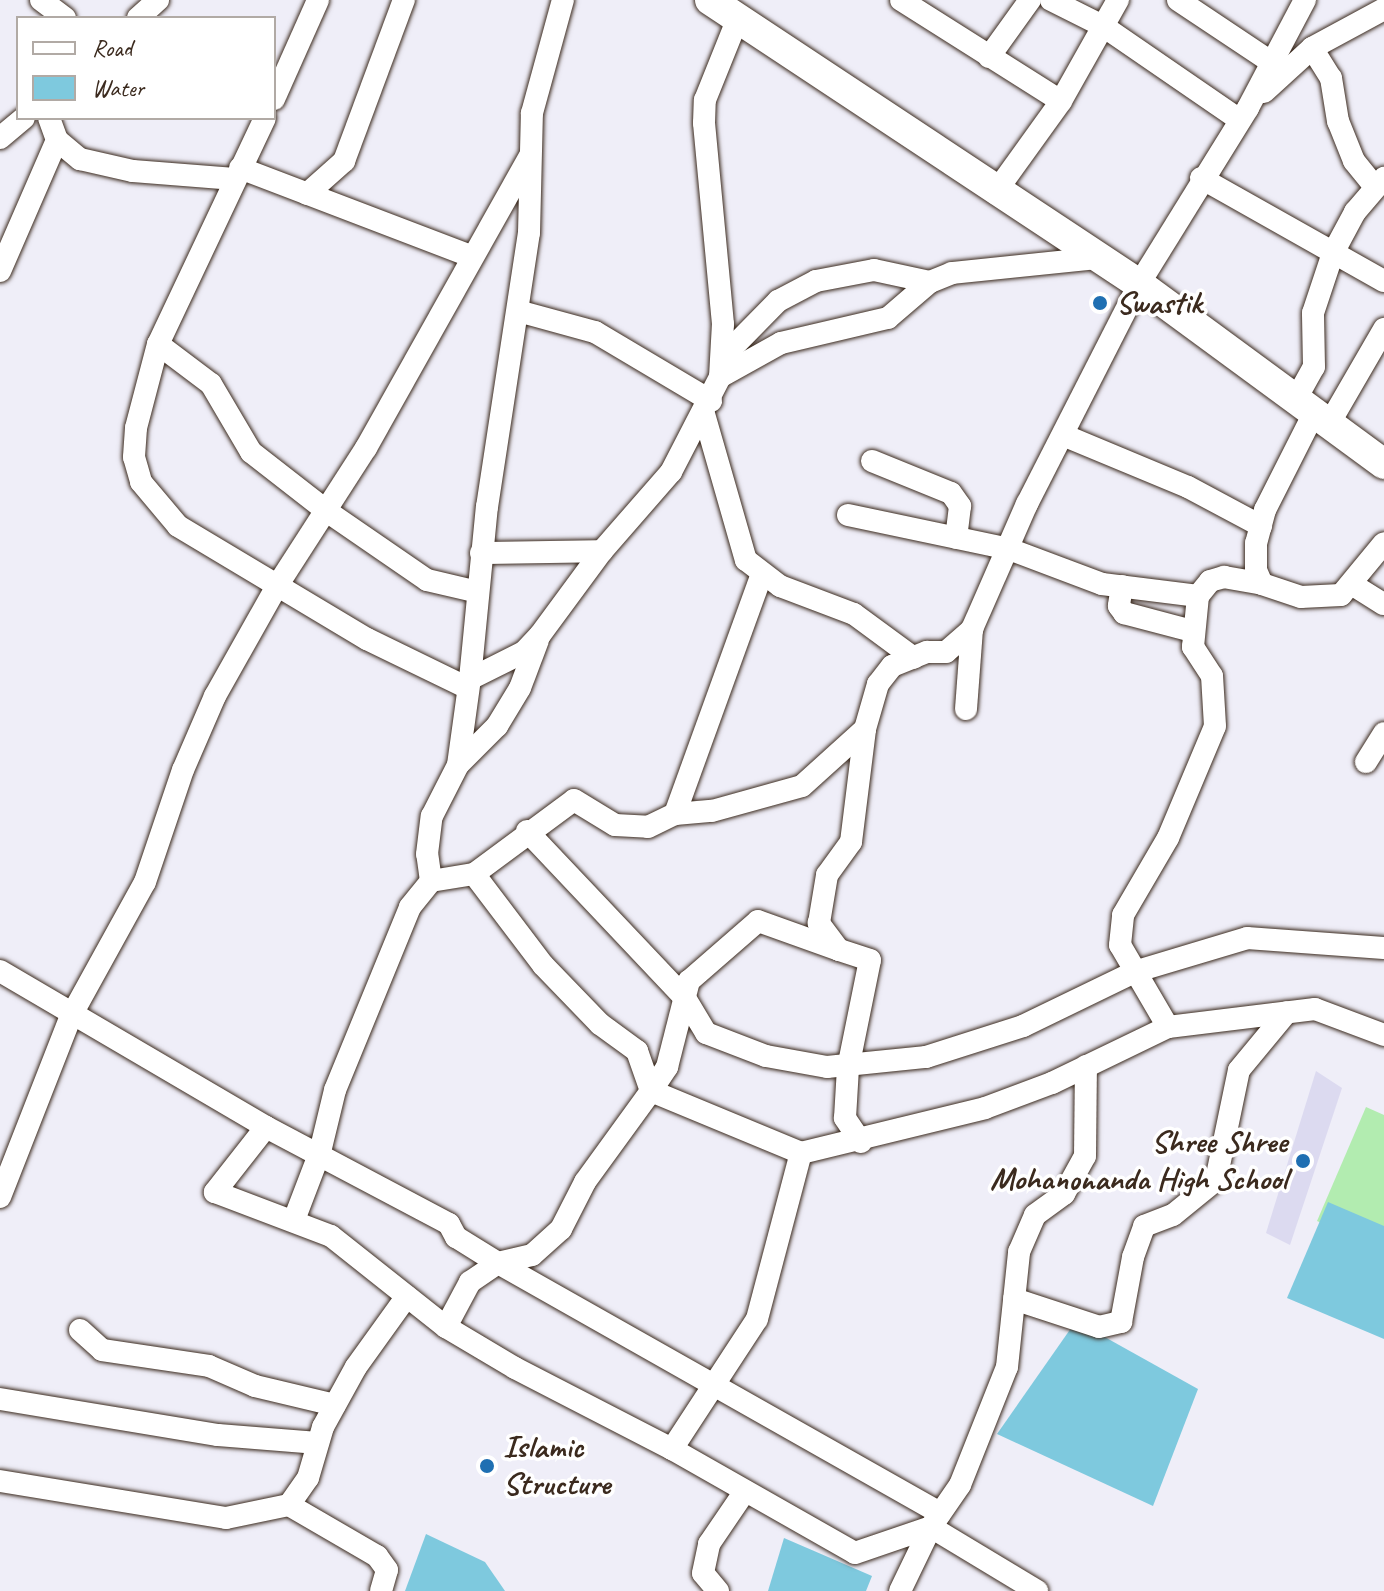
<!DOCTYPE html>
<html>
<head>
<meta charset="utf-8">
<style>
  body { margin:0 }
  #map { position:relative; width:1384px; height:1591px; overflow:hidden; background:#efeef8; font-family:Caveat,sans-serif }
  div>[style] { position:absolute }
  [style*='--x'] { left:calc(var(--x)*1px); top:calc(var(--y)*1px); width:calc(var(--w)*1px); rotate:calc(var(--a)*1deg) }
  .built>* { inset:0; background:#dcdaf0 }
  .green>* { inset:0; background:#b2ecb0 }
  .water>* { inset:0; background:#7ec9de }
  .roads { filter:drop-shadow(0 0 2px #3b2a1e) drop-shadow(0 0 2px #3b2a1e) }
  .minor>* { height:22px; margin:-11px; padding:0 11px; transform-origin:11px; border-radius:11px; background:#fff }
  .secondary>* { height:30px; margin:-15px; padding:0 15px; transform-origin:15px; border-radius:15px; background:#fff }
  .dots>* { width:22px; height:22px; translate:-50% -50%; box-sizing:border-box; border:4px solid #fff; border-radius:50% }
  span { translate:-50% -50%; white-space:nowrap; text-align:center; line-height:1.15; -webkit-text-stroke:7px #fff; paint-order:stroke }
  .poi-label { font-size:32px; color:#3b2a1e; font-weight:700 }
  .left { translate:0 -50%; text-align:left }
  .right { translate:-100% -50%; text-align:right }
  .legend { position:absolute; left:16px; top:16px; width:260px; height:104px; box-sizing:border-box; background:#fff; border:2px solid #b1aaa5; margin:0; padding:10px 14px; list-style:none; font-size:24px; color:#3b2a1e }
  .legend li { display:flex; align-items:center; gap:16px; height:40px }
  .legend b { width:40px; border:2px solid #b1aaa5 }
</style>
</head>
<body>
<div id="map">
  <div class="built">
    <div style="clip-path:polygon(1316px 1071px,1342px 1088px,1290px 1245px,1266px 1233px)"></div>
  </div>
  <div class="green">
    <div style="clip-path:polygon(1366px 1107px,1384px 1115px,1384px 1250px,1317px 1221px)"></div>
  </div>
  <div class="water">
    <div style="clip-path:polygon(1328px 1202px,1384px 1226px,1384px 1339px,1287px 1298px)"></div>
    <div style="clip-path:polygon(1076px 1321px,1198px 1389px,1153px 1506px,997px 1434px)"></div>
    <div style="clip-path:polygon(426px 1534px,485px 1562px,505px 1591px,405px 1591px)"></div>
    <div style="clip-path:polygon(784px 1538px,872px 1576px,866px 1591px,768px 1591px)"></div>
  </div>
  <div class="roads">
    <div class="minor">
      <div style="--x:41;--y:0;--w:30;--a:37"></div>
      <div style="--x:901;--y:0;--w:189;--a:32.3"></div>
      <div style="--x:1051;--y:0;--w:58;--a:26.6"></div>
      <div style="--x:1103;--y:26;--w:166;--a:34.5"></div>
      <div style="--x:1178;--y:0;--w:112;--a:33.7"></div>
      <div style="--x:138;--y:18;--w:27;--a:-42"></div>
      <div style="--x:1312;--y:48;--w:36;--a:58"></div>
      <div style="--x:1331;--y:78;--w:44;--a:80.8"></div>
      <div style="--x:1338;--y:121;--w:43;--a:68.2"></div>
      <div style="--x:1354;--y:161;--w:33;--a:51"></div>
      <div style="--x:989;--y:57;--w:70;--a:-54.3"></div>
      <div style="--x:1264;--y:92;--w:65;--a:-42.5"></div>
      <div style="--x:1312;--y:48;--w:82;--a:-28.4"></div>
      <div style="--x:274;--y:99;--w:108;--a:-66"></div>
      <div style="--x:49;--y:118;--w:23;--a:70"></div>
      <div style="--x:57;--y:140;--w:30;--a:40"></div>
      <div style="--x:80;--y:159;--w:54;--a:12.8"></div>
      <div style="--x:133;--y:171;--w:102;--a:4.5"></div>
      <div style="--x:265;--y:118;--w:250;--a:115.3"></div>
      <div style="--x:158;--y:344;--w:87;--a:104.7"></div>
      <div style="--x:136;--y:428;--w:29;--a:94"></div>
      <div style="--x:134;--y:457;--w:26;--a:74"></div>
      <div style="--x:141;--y:482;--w:57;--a:49.9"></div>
      <div style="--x:178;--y:526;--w:220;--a:30.9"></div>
      <div style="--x:367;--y:639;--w:110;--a:25.9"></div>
      <div style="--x:0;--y:138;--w:31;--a:-40"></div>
      <div style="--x:240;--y:168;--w:247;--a:20.9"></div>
      <div style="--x:1201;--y:178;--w:210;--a:29.4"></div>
      <div style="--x:995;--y:193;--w:113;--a:-54.3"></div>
      <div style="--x:1061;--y:101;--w:116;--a:-60.6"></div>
      <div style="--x:307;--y:194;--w:50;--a:-41.7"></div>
      <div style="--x:344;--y:161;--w:172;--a:-69.6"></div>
      <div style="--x:0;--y:271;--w:143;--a:-66.5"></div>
      <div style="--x:518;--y:311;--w:80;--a:15.3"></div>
      <div style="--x:595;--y:332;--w:135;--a:30.7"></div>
      <div style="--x:158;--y:344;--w:66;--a:37"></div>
      <div style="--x:211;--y:384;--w:79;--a:59.5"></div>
      <div style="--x:251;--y:452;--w:98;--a:37.9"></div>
      <div style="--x:328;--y:512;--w:120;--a:34.5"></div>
      <div style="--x:427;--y:580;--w:52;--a:13.2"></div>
      <div style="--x:725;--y:355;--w:76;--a:-45.5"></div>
      <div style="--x:778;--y:301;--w:43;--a:-27.8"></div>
      <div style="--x:816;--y:281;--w:59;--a:-10.7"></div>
      <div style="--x:874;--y:270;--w:57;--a:12.1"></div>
      <div style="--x:720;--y:377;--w:70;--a:-29.1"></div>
      <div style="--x:781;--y:343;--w:110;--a:-13.2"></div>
      <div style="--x:888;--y:318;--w:55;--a:-40.6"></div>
      <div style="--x:930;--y:282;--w:24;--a:-22"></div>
      <div style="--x:952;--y:273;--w:147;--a:-5.9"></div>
      <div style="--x:1296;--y:399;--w:37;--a:-61"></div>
      <div style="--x:1314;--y:367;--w:54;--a:-91.1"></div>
      <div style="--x:1313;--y:313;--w:63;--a:-71.6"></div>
      <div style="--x:1333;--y:253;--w:47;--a:-61.8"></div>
      <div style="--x:1355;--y:212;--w:45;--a:-49.5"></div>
      <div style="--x:1314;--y:413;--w:109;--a:116.8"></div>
      <div style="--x:1265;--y:510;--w:34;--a:105"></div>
      <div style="--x:1256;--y:543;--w:27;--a:90"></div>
      <div style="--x:1256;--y:570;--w:15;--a:67"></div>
      <div style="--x:1262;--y:584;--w:41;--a:18.4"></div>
      <div style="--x:1301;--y:597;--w:40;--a:-2.9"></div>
      <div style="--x:1341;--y:595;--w:67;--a:-50.4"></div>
      <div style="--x:704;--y:414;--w:152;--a:74"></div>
      <div style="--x:746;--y:560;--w:43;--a:37.4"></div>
      <div style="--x:780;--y:586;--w:79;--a:20.7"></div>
      <div style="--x:854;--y:614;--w:74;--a:36.3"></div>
      <div style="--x:1329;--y:424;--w:110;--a:-59.9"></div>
      <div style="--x:1063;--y:435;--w:135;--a:22.6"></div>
      <div style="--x:1188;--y:487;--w:83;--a:28.1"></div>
      <div style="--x:872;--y:461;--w:85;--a:22.1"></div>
      <div style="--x:951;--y:493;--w:16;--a:55"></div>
      <div style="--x:960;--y:506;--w:32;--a:97"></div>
      <div style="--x:848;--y:515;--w:165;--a:11.9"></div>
      <div style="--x:1009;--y:549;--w:99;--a:20.6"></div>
      <div style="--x:1102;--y:584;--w:97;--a:7.1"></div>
      <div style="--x:481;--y:553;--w:121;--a:-0.9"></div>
      <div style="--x:1353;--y:585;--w:36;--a:32"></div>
      <div style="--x:1122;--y:586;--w:20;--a:99"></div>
      <div style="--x:1119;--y:606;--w:9;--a:54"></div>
      <div style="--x:1124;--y:613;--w:70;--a:14.8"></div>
      <div style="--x:470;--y:679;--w:173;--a:-84.4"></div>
      <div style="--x:487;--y:507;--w:277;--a:-81.3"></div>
      <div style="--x:529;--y:233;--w:120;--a:-88.6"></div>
      <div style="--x:532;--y:113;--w:117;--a:-74.7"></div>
      <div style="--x:966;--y:709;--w:80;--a:-85.7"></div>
      <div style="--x:1366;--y:762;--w:34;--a:-58"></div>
      <div style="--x:459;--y:764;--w:54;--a:-45"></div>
      <div style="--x:497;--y:726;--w:44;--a:-58.8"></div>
      <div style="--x:520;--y:688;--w:51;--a:-69.4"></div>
      <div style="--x:675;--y:814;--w:253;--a:-70.1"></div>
      <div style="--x:527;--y:831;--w:230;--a:46.6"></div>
      <div style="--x:685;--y:998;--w:41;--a:59"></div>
      <div style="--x:706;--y:1033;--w:64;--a:21"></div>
      <div style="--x:766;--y:1056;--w:62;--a:10.2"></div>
      <div style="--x:827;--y:1067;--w:100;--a:-5.8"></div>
      <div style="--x:926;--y:1057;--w:102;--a:-17.7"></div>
      <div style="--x:1023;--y:1026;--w:123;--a:-25.9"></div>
      <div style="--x:1134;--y:972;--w:118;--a:-16.7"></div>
      <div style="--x:1247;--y:938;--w:137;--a:4.2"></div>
      <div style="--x:474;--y:874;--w:124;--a:-36.5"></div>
      <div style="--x:574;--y:800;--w:48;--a:31.4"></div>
      <div style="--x:615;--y:825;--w:33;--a:3"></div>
      <div style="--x:648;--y:827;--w:30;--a:-26"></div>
      <div style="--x:675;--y:814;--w:37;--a:-5"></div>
      <div style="--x:712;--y:811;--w:93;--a:-15.5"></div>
      <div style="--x:802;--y:786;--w:85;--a:-42.1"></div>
      <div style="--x:431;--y:881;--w:27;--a:-98"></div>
      <div style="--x:427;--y:854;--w:38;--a:-83"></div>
      <div style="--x:432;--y:816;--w:57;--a:-63"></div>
      <div style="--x:458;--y:765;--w:87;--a:-82.1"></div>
      <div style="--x:470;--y:679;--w:60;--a:-26.6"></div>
      <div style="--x:524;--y:652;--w:23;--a:-47"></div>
      <div style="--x:540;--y:635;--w:104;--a:-53.6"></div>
      <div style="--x:602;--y:551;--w:105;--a:-48.9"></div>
      <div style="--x:671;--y:472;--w:107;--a:-62.7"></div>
      <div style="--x:720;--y:377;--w:53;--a:-86.8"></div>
      <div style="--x:723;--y:324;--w:202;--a:-95.4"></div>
      <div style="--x:704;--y:123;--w:23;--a:-88"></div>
      <div style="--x:705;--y:100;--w:88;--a:-68.1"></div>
      <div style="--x:0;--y:971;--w:308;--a:30.4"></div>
      <div style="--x:266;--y:1127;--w:83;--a:128.1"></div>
      <div style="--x:215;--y:1192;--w:124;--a:20.8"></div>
      <div style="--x:331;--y:1236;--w:147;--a:38.4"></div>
      <div style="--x:446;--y:1327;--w:80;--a:30.7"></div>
      <div style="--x:515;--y:1368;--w:177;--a:27.3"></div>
      <div style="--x:672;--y:1449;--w:210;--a:29.6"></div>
      <div style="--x:855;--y:1553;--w:80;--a:-18.9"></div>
      <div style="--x:931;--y:1527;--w:124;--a:31.1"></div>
      <div style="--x:1168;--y:1027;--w:95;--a:-120.3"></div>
      <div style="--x:1120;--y:945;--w:30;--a:-84"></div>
      <div style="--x:1123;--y:915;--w:89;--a:-59.7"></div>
      <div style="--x:1168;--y:838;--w:121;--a:-67.2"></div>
      <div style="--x:1215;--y:726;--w:50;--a:-93.4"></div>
      <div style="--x:1212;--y:676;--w:35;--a:-123"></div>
      <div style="--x:1193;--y:647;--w:51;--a:-84.4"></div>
      <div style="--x:1198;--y:596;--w:19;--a:-51"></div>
      <div style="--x:1210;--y:581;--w:15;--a:-16"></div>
      <div style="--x:1224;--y:577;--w:39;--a:10"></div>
      <div style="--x:266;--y:1127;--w:207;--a:27.9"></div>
      <div style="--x:449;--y:1224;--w:15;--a:62"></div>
      <div style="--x:456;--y:1237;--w:49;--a:31.8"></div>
      <div style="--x:498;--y:1263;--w:508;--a:29.49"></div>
      <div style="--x:861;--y:1142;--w:29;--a:-124"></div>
      <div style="--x:845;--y:1118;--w:50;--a:-86.6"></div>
      <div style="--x:848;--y:1068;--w:110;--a:-78.5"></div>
      <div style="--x:870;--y:960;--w:33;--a:-162"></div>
      <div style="--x:839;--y:950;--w:34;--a:-127"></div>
      <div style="--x:819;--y:923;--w:49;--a:-80.5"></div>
      <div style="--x:827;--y:875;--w:41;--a:-54"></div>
      <div style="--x:851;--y:842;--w:114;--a:-82.9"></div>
      <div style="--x:865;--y:729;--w:47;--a:-73.9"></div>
      <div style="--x:878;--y:684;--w:23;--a:-52"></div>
      <div style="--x:892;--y:666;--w:38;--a:-22"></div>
      <div style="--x:927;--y:652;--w:19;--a:0"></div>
      <div style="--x:946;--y:652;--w:35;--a:-41"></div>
      <div style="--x:972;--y:629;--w:137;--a:-66.3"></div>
      <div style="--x:1027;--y:504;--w:247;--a:-63"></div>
      <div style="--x:1139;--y:284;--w:207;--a:-58.2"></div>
      <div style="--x:1248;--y:108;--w:122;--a:-62.2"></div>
      <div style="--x:801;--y:1153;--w:162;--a:-157.5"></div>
      <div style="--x:651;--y:1091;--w:29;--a:-56"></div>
      <div style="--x:667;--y:1067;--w:89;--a:-75.7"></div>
      <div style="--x:689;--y:981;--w:91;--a:-41"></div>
      <div style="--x:758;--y:921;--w:86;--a:19.7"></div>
      <div style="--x:0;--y:1197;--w:194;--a:-68.6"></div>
      <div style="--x:71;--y:1016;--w:153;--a:-61.1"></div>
      <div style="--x:145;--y:882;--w:118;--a:-71.3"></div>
      <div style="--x:183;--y:770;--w:81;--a:-66.6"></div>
      <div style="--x:215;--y:696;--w:126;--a:-60.6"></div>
      <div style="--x:277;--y:586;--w:164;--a:-57.2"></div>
      <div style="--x:366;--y:448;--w:334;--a:-60.7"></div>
      <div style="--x:294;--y:1220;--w:73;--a:-69.1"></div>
      <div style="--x:320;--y:1152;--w:64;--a:-76.4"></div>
      <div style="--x:335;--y:1090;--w:198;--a:-67.7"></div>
      <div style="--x:410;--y:907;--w:33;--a:-51"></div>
      <div style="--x:431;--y:881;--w:44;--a:-9.2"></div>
      <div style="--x:474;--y:874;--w:114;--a:52.8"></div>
      <div style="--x:543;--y:965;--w:82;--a:46"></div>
      <div style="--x:600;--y:1024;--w:46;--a:36.1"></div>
      <div style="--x:637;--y:1051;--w:42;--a:70.7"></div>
      <div style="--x:651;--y:1091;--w:112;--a:126"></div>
      <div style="--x:585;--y:1182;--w:53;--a:117.1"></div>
      <div style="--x:561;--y:1229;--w:39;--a:138"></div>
      <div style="--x:532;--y:1255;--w:35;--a:167"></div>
      <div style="--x:498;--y:1263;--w:34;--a:146"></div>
      <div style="--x:470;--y:1282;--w:51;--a:118.1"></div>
      <div style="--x:1014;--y:1299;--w:89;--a:18.2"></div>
      <div style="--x:1099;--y:1327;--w:23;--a:-13"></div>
      <div style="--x:1121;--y:1322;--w:66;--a:-79.5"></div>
      <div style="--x:1133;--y:1257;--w:33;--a:-70"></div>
      <div style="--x:1144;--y:1226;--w:31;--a:-21"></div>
      <div style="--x:1173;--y:1215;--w:55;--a:-39.1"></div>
      <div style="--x:1216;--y:1180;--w:112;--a:-78.2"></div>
      <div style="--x:1239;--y:1070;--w:75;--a:-50.4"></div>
      <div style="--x:80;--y:1330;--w:30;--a:42"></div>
      <div style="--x:102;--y:1350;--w:108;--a:8.5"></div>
      <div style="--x:209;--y:1366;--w:50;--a:23.5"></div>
      <div style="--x:255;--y:1386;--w:82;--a:13.4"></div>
      <div style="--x:0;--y:1399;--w:221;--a:9.4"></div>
      <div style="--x:218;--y:1435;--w:100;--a:4.6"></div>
      <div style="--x:672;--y:1449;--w:155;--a:-56.8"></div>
      <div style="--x:757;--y:1319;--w:172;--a:-75.2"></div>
      <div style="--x:801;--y:1153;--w:189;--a:-13.7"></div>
      <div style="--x:985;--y:1108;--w:72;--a:-20.5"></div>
      <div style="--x:1052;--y:1083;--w:129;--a:-25.8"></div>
      <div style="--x:1168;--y:1027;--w:148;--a:-7"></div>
      <div style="--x:1315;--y:1009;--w:74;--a:20.6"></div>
      <div style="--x:0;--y:1481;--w:229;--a:9.3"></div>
      <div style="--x:226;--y:1518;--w:64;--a:-11.7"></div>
      <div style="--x:289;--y:1505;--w:33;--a:-55"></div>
      <div style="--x:308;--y:1478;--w:53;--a:-73.6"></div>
      <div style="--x:323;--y:1427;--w:68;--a:-61.2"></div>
      <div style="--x:356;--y:1367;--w:87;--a:-54.3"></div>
      <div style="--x:289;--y:1505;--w:102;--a:30.1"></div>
      <div style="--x:377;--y:1556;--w:17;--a:54"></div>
      <div style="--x:387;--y:1570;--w:22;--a:106"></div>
      <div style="--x:718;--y:1591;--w:23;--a:-130"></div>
      <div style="--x:703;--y:1573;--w:30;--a:-78"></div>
      <div style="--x:709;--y:1544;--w:64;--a:-55.8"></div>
      <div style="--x:900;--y:1591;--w:71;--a:-64.2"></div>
      <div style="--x:931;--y:1527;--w:51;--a:-55.4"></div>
      <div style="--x:960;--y:1485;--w:127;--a:-68.3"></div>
      <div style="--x:1007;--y:1367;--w:116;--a:-84"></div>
      <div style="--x:1019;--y:1252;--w:40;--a:-66.6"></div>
      <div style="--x:1035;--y:1215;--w:36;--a:-36"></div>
      <div style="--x:1064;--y:1194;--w:43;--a:-61.1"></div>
      <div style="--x:1085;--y:1156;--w:90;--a:-89.4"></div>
    </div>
    <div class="secondary">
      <div style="--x:710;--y:0;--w:514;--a:33.5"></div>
      <div style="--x:1139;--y:284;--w:304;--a:36.3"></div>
    </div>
  </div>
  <div class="dots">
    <div style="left:1100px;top:303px;background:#1f6fb2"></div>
    <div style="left:1303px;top:1161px;background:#1f6fb2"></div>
    <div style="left:487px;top:1466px;background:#1f6fb2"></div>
  </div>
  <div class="poi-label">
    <span class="left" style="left:1116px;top:303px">Swastik</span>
    <span class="right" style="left:1287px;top:1161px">Shree Shree<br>Mohanonanda High School</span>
    <span class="left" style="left:503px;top:1466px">Islamic<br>Structure</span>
  </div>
  <ul class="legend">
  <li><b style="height:10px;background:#fff"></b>Road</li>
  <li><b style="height:22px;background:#7ec9de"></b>Water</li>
  </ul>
</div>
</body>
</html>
